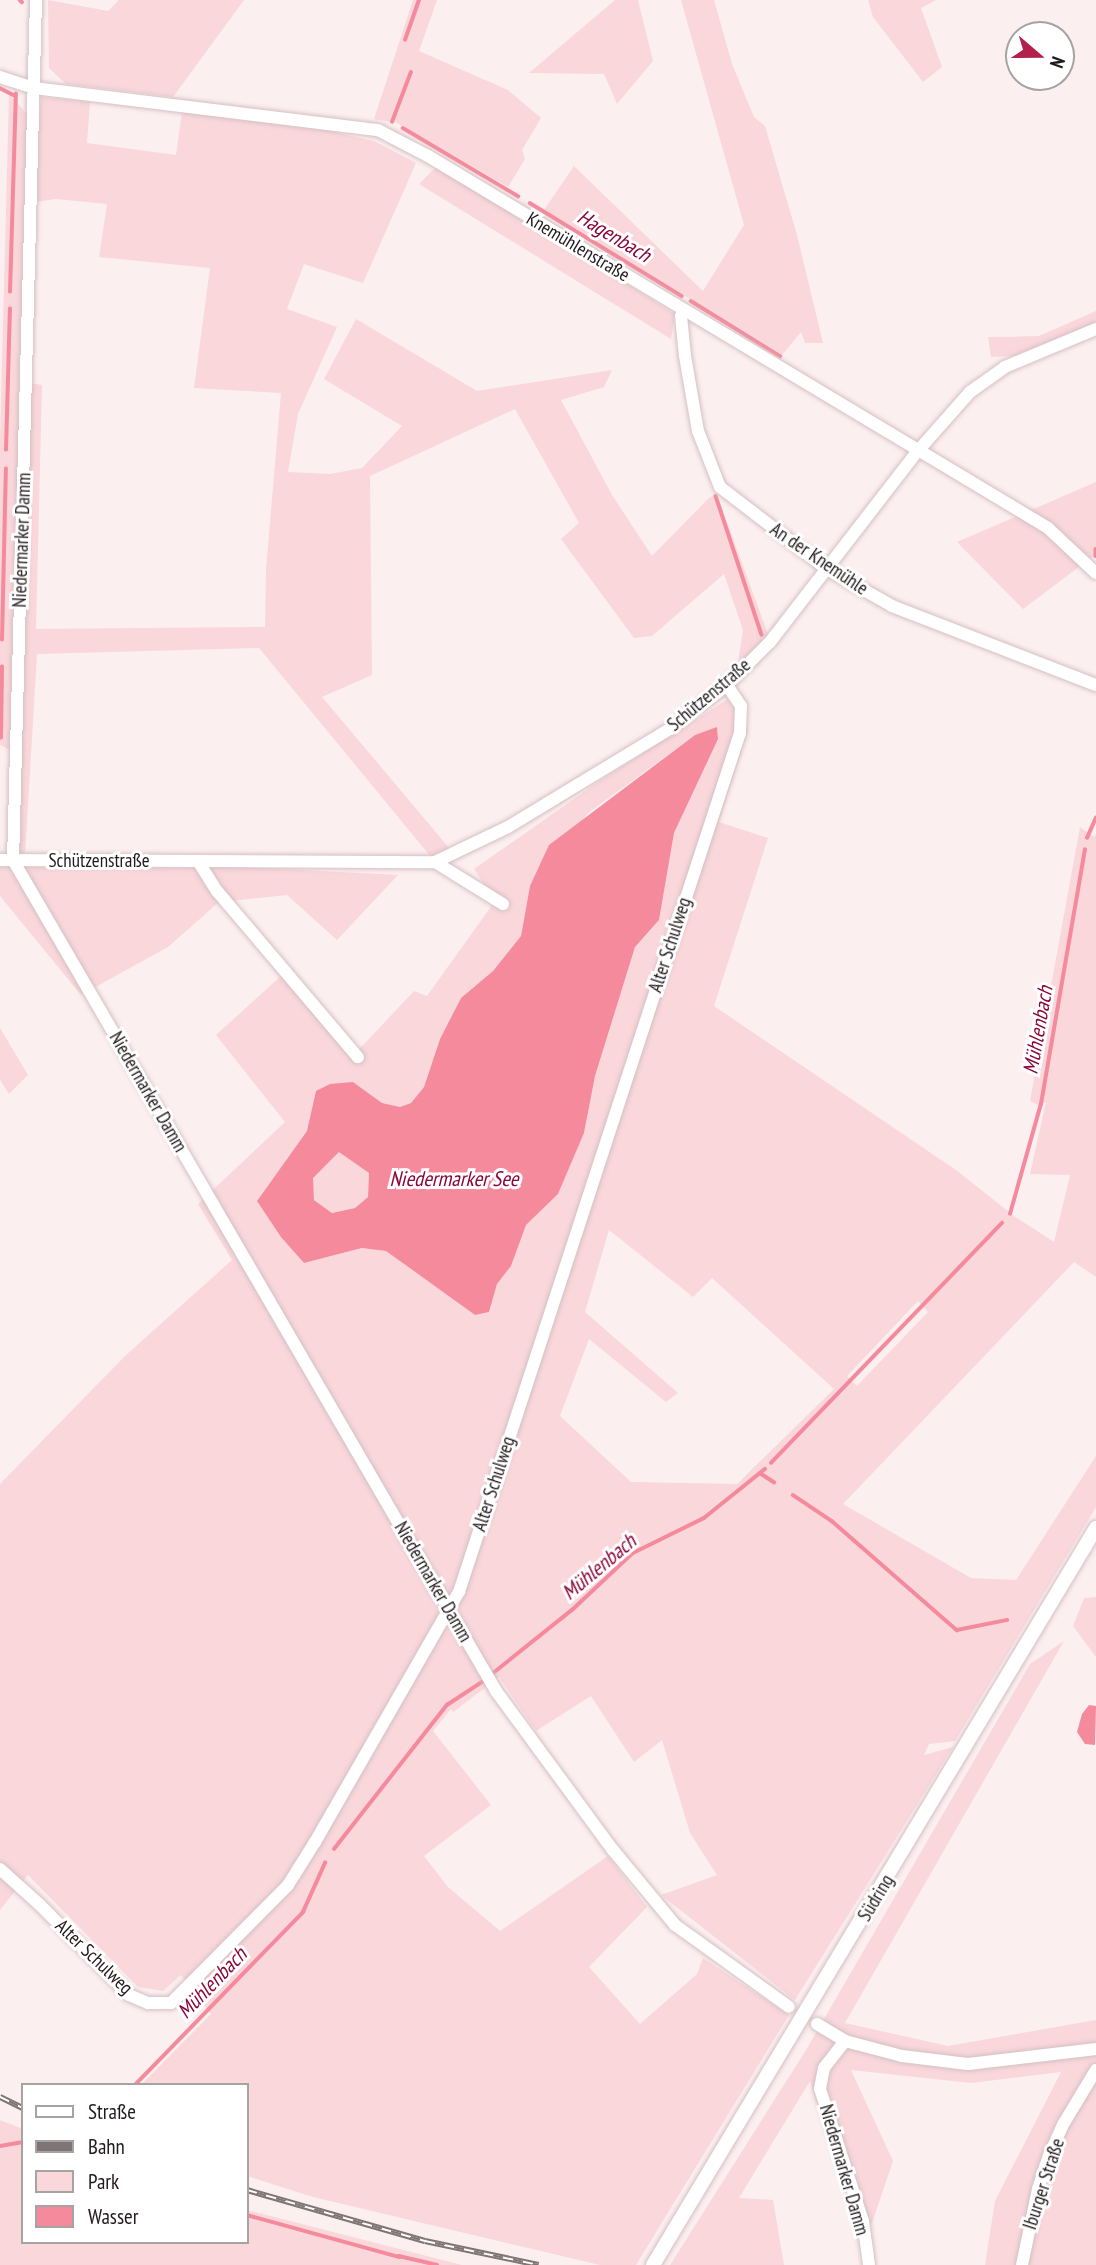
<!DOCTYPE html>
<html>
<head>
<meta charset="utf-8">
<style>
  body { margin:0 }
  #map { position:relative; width:1096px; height:2265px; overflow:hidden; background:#fceff0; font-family:"PT Sans Narrow",sans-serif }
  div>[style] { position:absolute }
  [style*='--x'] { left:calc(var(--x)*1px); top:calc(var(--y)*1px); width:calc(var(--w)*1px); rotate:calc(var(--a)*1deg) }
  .green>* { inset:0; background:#f9d7db }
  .water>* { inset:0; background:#f48a9c }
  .stream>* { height:3.5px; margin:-1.75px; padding:0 1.75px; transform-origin:1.75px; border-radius:1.75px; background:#f48a9c }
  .roads { filter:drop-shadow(0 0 2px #d5c0c2) drop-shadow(0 0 2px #d5c0c2) }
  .minor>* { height:12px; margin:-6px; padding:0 6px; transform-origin:6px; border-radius:6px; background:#fff }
  .major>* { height:14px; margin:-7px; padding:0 7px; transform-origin:7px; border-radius:7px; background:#fff }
  .rail>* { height:6px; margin-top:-3px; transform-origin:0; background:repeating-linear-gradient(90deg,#fff 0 10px,#7f7576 0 20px); box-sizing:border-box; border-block:2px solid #7f7576 }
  span { translate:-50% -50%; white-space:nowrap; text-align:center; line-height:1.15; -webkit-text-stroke:6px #fff; paint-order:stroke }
  .street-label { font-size:19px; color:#21191a }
  .water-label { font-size:21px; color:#8a0637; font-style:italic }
  .legend { position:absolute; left:21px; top:2083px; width:228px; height:161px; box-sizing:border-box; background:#fff; border:2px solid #a6a3a3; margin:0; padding:9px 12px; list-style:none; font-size:21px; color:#21191a }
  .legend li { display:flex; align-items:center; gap:14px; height:35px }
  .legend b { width:35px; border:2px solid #a6a3a3 }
  .north { position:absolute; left:1005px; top:21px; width:70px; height:70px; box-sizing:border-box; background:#fff; border:2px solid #a6a3a3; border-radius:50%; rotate:110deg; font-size:19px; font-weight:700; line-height:28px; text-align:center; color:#21191a }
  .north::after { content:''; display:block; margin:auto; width:24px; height:32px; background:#b2214e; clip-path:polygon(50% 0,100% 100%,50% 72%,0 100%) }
</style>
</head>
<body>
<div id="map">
  <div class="green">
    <div style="clip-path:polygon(48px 0,108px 11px,119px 0,244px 0,173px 97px,66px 84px,49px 68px)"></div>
    <div style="clip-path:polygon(413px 0,437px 0,419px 51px,508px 90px,541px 118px,522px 150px,525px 159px,508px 187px,397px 123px,374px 119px)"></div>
    <div style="clip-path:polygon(615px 0,638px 0,653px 61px,617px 104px,604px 74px,529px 73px)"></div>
    <div style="clip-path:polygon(681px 0,714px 0,732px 64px,754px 117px,765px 126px,797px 235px,823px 343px,805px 343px,801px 332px,782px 355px,544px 210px,574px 166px,703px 291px,744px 225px)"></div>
    <div style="clip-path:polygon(868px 0,936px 0,921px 8px,942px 67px,923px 82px,873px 17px)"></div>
    <div style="clip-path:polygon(evenodd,9px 94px,38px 126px,41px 97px,90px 102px,87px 143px,176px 155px,182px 112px,283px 121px,374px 141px,416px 163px,363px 283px,304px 264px,287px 309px,337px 327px,298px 414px,288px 472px,330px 474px,362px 468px,402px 426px,324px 379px,356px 319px,477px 391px,612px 370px,604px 387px,561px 400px,612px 495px,652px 556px,710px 497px,717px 495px,768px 634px,737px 669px,743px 630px,724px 574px,652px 636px,634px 638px,561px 539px,579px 523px,515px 409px,370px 476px,372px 675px,322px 697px,450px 849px,431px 857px,259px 648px,37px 654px,25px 856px,8px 848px,10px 750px,0 745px,0 440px,9px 94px,56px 199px,107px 204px,99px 257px,210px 268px,194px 388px,281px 393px,266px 569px,265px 627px,36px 629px,42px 385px,30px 383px,35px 202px,56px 199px)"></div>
    <div style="clip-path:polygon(437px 166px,675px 314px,671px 339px,419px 184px)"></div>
    <div style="clip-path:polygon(1096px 311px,1096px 323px,1016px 356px,991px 357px,988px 337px,1039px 336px)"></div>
    <div style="clip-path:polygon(1096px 482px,1096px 554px,1023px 609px,957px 542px)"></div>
    <div style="clip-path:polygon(evenodd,728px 699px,748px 730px,719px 822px,768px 838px,714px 1006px,956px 1170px,1014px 1216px,1054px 1242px,1070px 1175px,1030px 1174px,1046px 1102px,1038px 1105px,1030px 1101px,1080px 827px,1094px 837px,1096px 834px,1096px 1277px,1074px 1262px,843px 1504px,971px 1578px,1016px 1580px,1096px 1456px,1096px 1507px,955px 1741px,929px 1744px,924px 1755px,953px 1747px,795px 2000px,661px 1895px,717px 1875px,690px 1833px,662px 1740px,634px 1762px,591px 1696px,536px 1731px,499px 1677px,453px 1712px,451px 1709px,433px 1731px,491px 1805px,424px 1856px,448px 1887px,500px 1931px,608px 1856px,647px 1907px,589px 1967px,640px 2024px,697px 1974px,703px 1958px,789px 2015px,636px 2265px,600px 2265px,313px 2197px,247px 2176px,247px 2085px,141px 2085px,211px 2014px,181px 1975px,163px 1991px,138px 1987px,28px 1875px,0 1910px,0 1484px,125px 1356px,232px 1260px,198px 1204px,285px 1122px,216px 1035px,281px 976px,351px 1058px,414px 991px,427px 996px,495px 901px,474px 869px,601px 780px,728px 699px,717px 728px,718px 739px,674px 833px,659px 920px,635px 947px,595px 1076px,584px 1133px,558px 1194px,526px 1225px,511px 1266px,497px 1284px,489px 1312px,475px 1315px,386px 1251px,363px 1248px,304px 1263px,257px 1201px,307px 1131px,353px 1082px,382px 1103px,400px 1107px,411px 1103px,424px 1087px,440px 1039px,461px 998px,493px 971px,521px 936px,530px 886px,588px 813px,695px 735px,717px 728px,728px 699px,609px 1230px,693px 1297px,712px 1278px,834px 1389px,737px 1484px,631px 1482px,560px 1416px,589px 1339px,666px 1402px,678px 1393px,585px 1312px,609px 1230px,728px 699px,918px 1301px,928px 1312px,857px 1386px,847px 1376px,918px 1301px)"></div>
    <div style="clip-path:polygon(207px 865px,398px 875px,337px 940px,287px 895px,231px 901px)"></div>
    <div style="clip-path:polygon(0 867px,197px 868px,219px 902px,168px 947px,81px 995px,0 896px)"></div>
    <div style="clip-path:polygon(0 1028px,28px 1075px,9px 1094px,0 1080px)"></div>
    <div style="clip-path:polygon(340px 1151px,369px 1173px,368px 1197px,355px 1208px,332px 1213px,314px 1200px,312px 1178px)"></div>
    <div style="clip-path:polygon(1096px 1597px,1096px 1657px,1073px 1626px,1084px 1598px)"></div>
    <div style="clip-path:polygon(1064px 1641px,845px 2023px,948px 2046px,1096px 2020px,1096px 2265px,985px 2265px,995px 2201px,1061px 2072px,971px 2083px,851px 2070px,893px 2161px,872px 2223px,859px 2232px,810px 2081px,739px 2198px,773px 2200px,784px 2265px,670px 2265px,806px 2050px,1030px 1664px)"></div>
    <div style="clip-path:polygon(0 2120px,23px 2129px,23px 2242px,247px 2242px,247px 2210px,462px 2265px,0 2265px)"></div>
  </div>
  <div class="water">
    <div style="clip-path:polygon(evenodd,717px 727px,718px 739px,674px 833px,659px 920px,635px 947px,595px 1076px,584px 1133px,558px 1194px,526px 1225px,511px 1266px,497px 1284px,489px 1312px,475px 1315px,386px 1251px,362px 1248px,304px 1263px,281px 1237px,257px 1201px,307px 1131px,316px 1091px,330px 1084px,353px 1082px,382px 1103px,400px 1107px,411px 1103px,424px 1087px,440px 1039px,461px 998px,493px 971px,521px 936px,530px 886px,549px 845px,695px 735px,717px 727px,339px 1152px,369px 1173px,368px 1197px,355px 1208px,332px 1213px,314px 1200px,313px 1178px,339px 1152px)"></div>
    <div style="clip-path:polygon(1089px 1705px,1096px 1706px,1095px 1745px,1085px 1744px,1077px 1732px,1082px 1714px)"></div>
  </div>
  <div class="stream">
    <div style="--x:20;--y:0;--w:3;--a:45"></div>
    <div style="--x:405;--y:40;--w:42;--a:-70.7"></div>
    <div style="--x:0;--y:88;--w:16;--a:27"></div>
    <div style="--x:392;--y:122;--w:53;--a:-69.2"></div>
    <div style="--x:403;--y:128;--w:134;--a:30.6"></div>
    <div style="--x:530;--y:203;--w:178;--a:31.5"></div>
    <div style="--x:10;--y:292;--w:198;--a:-88.3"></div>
    <div style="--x:691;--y:301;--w:105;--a:31.7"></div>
    <div style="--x:6;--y:450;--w:141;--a:-88.4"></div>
    <div style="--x:716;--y:496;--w:146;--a:71.7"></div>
    <div style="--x:1096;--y:549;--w:7;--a:90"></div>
    <div style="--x:2;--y:640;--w:171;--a:-88.7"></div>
    <div style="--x:1;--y:738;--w:71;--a:-89.2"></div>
    <div style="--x:1087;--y:838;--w:22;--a:-66"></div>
    <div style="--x:1010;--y:1214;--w:114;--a:-74.3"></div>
    <div style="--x:1041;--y:1104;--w:258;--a:-80.2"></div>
    <div style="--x:771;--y:1463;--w:333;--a:-46.1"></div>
    <div style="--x:760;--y:1473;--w:17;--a:33"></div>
    <div style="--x:793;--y:1495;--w:47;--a:33.7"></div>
    <div style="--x:832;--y:1521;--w:166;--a:41.1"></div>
    <div style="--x:957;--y:1630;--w:51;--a:-11.3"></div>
    <div style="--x:492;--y:1674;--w:102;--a:-38.7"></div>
    <div style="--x:572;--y:1610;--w:83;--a:-43.1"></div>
    <div style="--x:633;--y:1553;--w:79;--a:-26.2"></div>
    <div style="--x:704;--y:1518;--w:78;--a:-38.8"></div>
    <div style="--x:334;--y:1849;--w:183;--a:-51.9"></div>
    <div style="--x:447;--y:1705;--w:42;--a:-33.3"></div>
    <div style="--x:135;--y:2085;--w:241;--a:-45.8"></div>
    <div style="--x:303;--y:1912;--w:54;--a:-65.8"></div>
    <div style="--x:0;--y:2146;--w:23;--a:-10"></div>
    <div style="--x:247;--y:2215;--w:158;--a:15.4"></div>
    <div style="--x:399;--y:2256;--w:39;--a:13"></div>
  </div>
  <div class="roads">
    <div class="minor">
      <div style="--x:36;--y:0;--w:860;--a:91.53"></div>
      <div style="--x:13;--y:860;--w:961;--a:59.83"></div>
      <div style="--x:496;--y:1691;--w:197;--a:53.7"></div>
      <div style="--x:613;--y:1850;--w:97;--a:50.4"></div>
      <div style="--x:675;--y:1925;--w:140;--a:35.7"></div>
      <div style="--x:0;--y:77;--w:36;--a:18"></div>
      <div style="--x:34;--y:88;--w:347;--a:7"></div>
      <div style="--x:378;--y:130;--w:56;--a:27.5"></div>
      <div style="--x:428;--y:156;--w:723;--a:30.96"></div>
      <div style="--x:1048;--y:528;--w:66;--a:43.2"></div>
      <div style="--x:683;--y:311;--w:5;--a:112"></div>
      <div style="--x:681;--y:316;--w:40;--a:84.3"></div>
      <div style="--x:685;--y:356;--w:76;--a:80.2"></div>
      <div style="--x:698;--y:431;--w:60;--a:68.6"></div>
      <div style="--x:720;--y:487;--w:135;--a:37.5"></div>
      <div style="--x:827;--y:569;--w:75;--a:29.6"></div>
      <div style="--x:892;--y:606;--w:219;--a:21.2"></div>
      <div style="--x:0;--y:860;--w:435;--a:0.3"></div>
      <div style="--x:435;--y:862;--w:81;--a:-25.6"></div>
      <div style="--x:508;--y:827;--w:189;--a:-31.2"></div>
      <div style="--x:670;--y:729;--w:72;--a:-37.7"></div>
      <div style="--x:727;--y:685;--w:61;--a:-45"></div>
      <div style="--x:770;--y:642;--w:240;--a:-52.3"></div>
      <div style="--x:917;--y:452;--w:80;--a:-48.5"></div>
      <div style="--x:970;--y:392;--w:43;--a:-35.5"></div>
      <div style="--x:1005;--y:367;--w:99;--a:-22.7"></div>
      <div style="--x:198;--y:861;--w:36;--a:58"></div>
      <div style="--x:217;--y:891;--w:218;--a:49.7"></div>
      <div style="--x:435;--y:862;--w:80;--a:31.7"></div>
      <div style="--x:0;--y:1869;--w:52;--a:41.9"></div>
      <div style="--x:39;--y:1904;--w:128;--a:45.3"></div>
      <div style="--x:129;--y:1995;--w:21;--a:23"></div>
      <div style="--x:148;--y:2003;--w:23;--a:0"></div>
      <div style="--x:171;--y:2003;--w:166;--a:-45.2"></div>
      <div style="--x:288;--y:1885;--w:51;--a:-57.9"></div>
      <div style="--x:315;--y:1842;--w:289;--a:-60.1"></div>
      <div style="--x:459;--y:1592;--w:904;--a:-71.89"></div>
      <div style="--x:740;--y:733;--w:27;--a:-88"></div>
      <div style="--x:741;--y:706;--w:25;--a:-124"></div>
      <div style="--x:817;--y:2024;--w:33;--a:31"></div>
      <div style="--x:845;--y:2041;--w:59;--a:14.7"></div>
      <div style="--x:902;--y:2056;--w:66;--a:6.9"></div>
      <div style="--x:968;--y:2064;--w:129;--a:-6.7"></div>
      <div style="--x:845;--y:2041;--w:34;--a:128"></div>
      <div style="--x:824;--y:2068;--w:21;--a:101"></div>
      <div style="--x:820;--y:2089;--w:139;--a:72"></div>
      <div style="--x:863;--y:2221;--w:44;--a:82.2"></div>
      <div style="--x:1022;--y:2265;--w:78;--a:-78.1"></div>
      <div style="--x:1038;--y:2189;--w:35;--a:-72"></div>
      <div style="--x:1049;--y:2156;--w:36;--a:-66"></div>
      <div style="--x:1064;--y:2123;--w:62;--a:-58.9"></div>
    </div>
    <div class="major">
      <div style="--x:653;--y:2265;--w:860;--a:-58.99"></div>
    </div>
  </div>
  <div class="rail">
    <div style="--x:0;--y:2097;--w:25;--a:26"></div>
    <div style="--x:247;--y:2190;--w:185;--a:16"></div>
    <div style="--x:425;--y:2241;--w:116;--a:11.9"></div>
  </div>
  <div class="street-label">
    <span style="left:578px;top:247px;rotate:31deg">Knemühlenstraße</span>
    <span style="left:22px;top:540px;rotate:-88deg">Niedermarker Damm</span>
    <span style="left:819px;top:559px;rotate:34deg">An der Knemühle</span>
    <span style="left:709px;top:695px;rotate:-40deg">Schützenstraße</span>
    <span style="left:99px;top:861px">Schützenstraße</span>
    <span style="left:670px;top:945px;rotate:-72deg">Alter Schulweg</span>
    <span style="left:148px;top:1092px;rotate:60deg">Niedermarker Damm</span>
    <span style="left:494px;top:1484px;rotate:-72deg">Alter Schulweg</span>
    <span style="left:433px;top:1582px;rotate:60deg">Niedermarker Damm</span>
    <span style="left:876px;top:1898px;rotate:-59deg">Südring</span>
    <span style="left:94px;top:1957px;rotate:44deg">Alter Schulweg</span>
    <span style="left:844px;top:2170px;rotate:74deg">Niedermarker Damm</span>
    <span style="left:1044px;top:2184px;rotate:-72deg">Iburger Straße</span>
  </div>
  <div class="water-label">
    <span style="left:614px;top:236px;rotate:31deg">Hagenbach</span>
    <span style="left:1038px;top:1030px;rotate:-80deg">Mühlenbach</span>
    <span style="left:454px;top:1179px">Niedermarker See</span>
    <span style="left:599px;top:1567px;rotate:-40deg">Mühlenbach</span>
    <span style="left:212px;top:1983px;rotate:-46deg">Mühlenbach</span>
  </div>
  <ul class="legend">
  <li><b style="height:9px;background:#fff"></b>Straße</li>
  <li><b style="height:9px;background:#7f7576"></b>Bahn</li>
  <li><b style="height:19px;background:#f9d7db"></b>Park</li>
  <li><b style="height:19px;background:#f48a9c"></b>Wasser</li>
  </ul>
  <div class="north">N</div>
</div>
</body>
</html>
